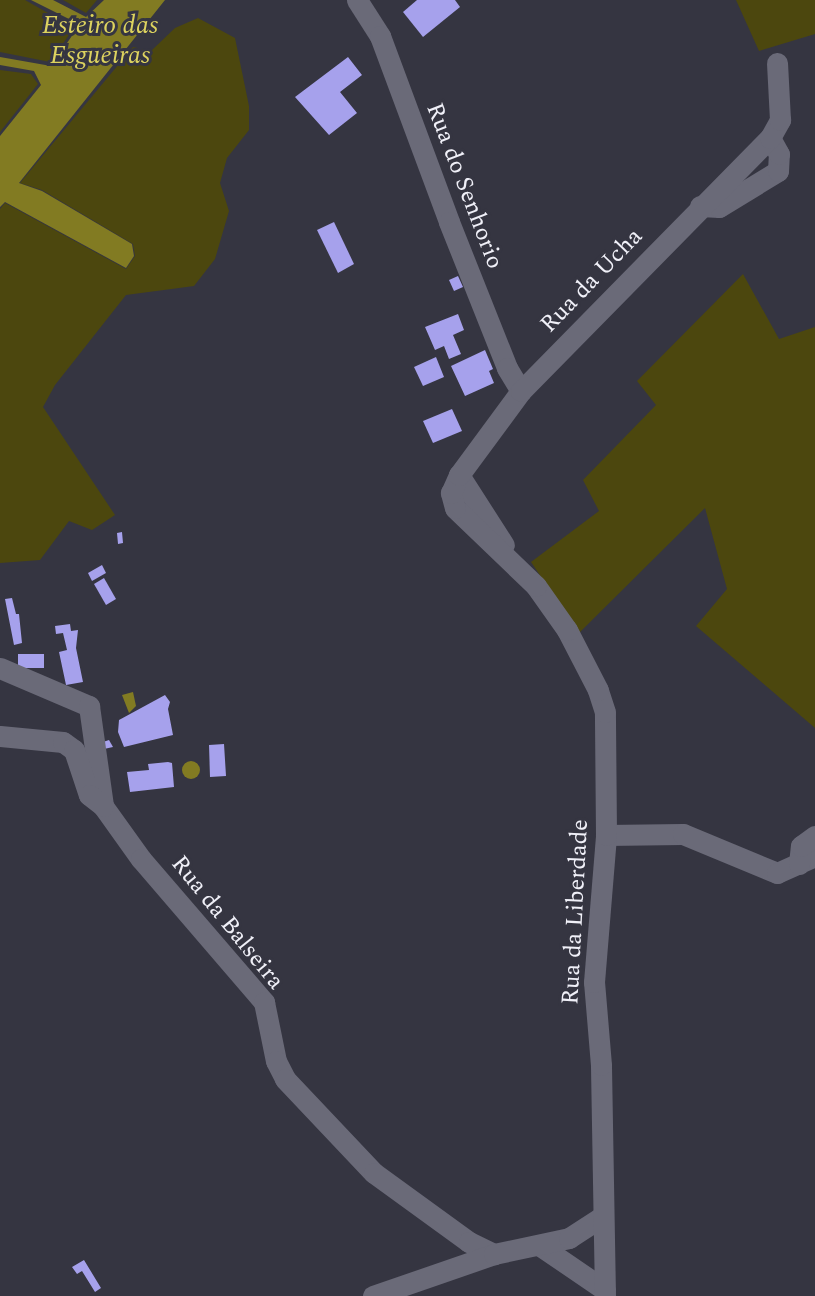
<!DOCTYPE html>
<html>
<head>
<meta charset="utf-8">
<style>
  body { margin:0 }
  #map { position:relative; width:815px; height:1296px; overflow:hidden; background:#353541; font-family:Spectral,serif }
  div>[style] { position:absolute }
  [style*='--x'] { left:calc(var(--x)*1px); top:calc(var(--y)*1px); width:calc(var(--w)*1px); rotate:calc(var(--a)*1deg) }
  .green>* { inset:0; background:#4c470e }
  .water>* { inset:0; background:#827b22 }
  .round { border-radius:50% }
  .building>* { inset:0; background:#a6a1ec }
  .minor>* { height:21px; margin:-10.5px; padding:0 10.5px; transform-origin:10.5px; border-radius:10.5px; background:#6a6a78 }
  span { translate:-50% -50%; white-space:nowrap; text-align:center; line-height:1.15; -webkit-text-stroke:6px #353541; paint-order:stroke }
  .street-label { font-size:24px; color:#f0f0f8 }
  .water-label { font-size:26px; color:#ddd35f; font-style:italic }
</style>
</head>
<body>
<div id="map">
  <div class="green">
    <div style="clip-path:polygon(0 0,25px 0,71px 26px,69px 35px,50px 62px,0 52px)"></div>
    <div style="clip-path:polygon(63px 0,97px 0,86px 13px)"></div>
    <div style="clip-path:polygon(736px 0,815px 0,815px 34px,759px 51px)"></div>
    <div style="clip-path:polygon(198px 18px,235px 38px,249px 106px,249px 130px,227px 158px,220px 183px,229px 211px,215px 259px,194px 286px,126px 295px,55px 385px,43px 407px,115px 515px,92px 530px,69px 521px,40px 560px,0 563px,0 209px,5px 203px,126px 269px,135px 256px,133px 244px,42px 190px,20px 183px,133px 47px,151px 51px,175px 28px)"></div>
    <div style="clip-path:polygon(0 70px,31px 74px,38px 84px,0 132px)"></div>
    <div style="clip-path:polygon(743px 274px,779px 339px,815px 327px,815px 728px,696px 626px,727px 589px,705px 508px,579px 633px,531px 562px,599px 511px,583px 480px,656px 405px,637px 381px)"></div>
  </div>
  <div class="water">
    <div style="clip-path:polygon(31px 0,53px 0,86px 17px,104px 0,165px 0,19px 183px,42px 191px,132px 244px,134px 256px,126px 268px,5px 202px,0 207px,0 136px,41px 85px,34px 71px,0 65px,0 57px,51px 66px,76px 30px,69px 19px)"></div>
    <div style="clip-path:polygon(133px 692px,136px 706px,129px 713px,122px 695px)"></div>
    <div class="round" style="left:182px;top:761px;width:18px;height:18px"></div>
  </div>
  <div class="building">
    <div style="clip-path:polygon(417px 0,455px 0,460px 7px,423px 37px,403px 12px)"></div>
    <div style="clip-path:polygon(348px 57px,362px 75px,340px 92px,357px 113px,329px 135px,295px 97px)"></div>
    <div style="clip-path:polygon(334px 222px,354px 264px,338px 273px,317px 230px)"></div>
    <div style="clip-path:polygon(458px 276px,463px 287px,454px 291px,449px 280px)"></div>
    <div style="clip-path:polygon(458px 314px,464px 330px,453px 335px,461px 354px,449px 359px,444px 346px,435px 350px,425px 327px)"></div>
    <div style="clip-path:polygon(485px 350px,493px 369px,489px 371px,494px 383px,465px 396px,451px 366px)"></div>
    <div style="clip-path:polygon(436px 357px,444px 377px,423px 386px,414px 367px)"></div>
    <div style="clip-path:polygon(452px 409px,462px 431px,433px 443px,423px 421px)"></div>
    <div style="clip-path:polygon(122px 532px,123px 543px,118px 544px,117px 533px)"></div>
    <div style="clip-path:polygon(102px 565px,106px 573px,92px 581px,88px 573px)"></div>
    <div style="clip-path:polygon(104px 578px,116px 599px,106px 605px,94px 584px)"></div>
    <div style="clip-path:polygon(12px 598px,16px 614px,19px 614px,22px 643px,14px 645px,5px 599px)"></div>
    <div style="clip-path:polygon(70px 624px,71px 631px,78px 630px,76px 648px,83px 682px,66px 685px,59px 652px,67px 650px,63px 633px,56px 634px,55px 626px)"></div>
    <div style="clip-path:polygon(18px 654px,44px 654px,44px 668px,18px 668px)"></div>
    <div style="clip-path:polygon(165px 695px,170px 702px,168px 709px,173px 735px,124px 747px,118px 732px,119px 720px)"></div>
    <div style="clip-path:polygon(109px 740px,113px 747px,104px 749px,103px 742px)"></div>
    <div style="clip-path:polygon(224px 744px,226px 776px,210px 777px,209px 745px)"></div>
    <div style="clip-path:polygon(168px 762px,172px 763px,174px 787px,130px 792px,127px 772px,149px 770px,148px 764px)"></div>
    <div style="clip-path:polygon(84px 1260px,101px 1288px,95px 1292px,82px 1271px,77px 1274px,72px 1267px)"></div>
  </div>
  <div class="minor">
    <div style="--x:357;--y:0;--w:43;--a:57.4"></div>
    <div style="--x:380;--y:36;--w:198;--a:69.6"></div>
    <div style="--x:449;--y:222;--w:157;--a:68.3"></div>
    <div style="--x:507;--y:368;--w:27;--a:59"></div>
    <div style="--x:700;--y:206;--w:19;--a:3"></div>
    <div style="--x:719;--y:207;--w:69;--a:-31.4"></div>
    <div style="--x:778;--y:171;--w:17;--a:-87"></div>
    <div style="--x:779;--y:154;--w:18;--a:-119"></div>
    <div style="--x:459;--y:475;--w:83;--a:57.3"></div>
    <div style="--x:0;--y:668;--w:97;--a:23.1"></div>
    <div style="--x:89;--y:706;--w:101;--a:82"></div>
    <div style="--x:103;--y:806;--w:65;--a:54.4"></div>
    <div style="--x:141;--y:859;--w:189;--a:49.3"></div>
    <div style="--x:264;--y:1002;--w:60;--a:78.5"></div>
    <div style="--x:276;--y:1061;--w:20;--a:63"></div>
    <div style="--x:285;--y:1079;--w:129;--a:46.6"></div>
    <div style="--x:374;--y:1173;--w:117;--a:36"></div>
    <div style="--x:469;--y:1242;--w:28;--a:26"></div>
    <div style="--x:0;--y:736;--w:63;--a:5.4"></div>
    <div style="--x:63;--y:742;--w:14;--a:36"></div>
    <div style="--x:74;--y:750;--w:47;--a:71.6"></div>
    <div style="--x:89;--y:795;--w:18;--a:38"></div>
    <div style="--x:606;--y:835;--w:77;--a:-0.7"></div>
    <div style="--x:683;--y:834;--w:102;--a:22.5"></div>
    <div style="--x:777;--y:873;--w:42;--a:-24.1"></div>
    <div style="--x:799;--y:864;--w:18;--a:-84"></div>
    <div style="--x:801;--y:846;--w:17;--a:-36"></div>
    <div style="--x:542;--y:1247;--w:76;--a:34.3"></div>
    <div style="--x:373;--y:1296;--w:128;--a:-19.1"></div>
    <div style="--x:494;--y:1254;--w:77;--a:-12"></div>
    <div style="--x:569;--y:1238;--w:40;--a:-32.9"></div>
    <div style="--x:605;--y:1296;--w:231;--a:-91"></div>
    <div style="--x:601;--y:1065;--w:83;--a:-94.8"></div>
    <div style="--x:594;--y:982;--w:147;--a:-85.3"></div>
    <div style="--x:606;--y:835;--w:123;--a:-90.5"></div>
    <div style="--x:605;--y:712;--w:23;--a:-108"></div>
    <div style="--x:598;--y:690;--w:68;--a:-117.3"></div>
    <div style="--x:567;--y:630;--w:54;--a:-125.2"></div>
    <div style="--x:536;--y:586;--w:112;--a:-136.1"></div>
    <div style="--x:455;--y:508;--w:16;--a:-105"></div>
    <div style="--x:451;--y:493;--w:20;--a:-66"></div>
    <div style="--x:459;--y:475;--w:104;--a:-53.6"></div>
    <div style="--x:521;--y:391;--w:355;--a:-45.5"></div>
    <div style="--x:770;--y:138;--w:21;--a:-61"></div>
    <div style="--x:780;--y:120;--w:57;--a:-93"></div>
  </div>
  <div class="street-label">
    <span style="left:464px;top:186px;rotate:69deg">Rua do Senhorio</span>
    <span style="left:592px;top:281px;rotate:-46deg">Rua da Ucha</span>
    <span style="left:576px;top:912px;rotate:-87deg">Rua da Liberdade</span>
    <span style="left:227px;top:923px;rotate:51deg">Rua da Balseira</span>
  </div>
  <div class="water-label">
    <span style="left:100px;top:41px">Esteiro das<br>Esgueiras</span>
  </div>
</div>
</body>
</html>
